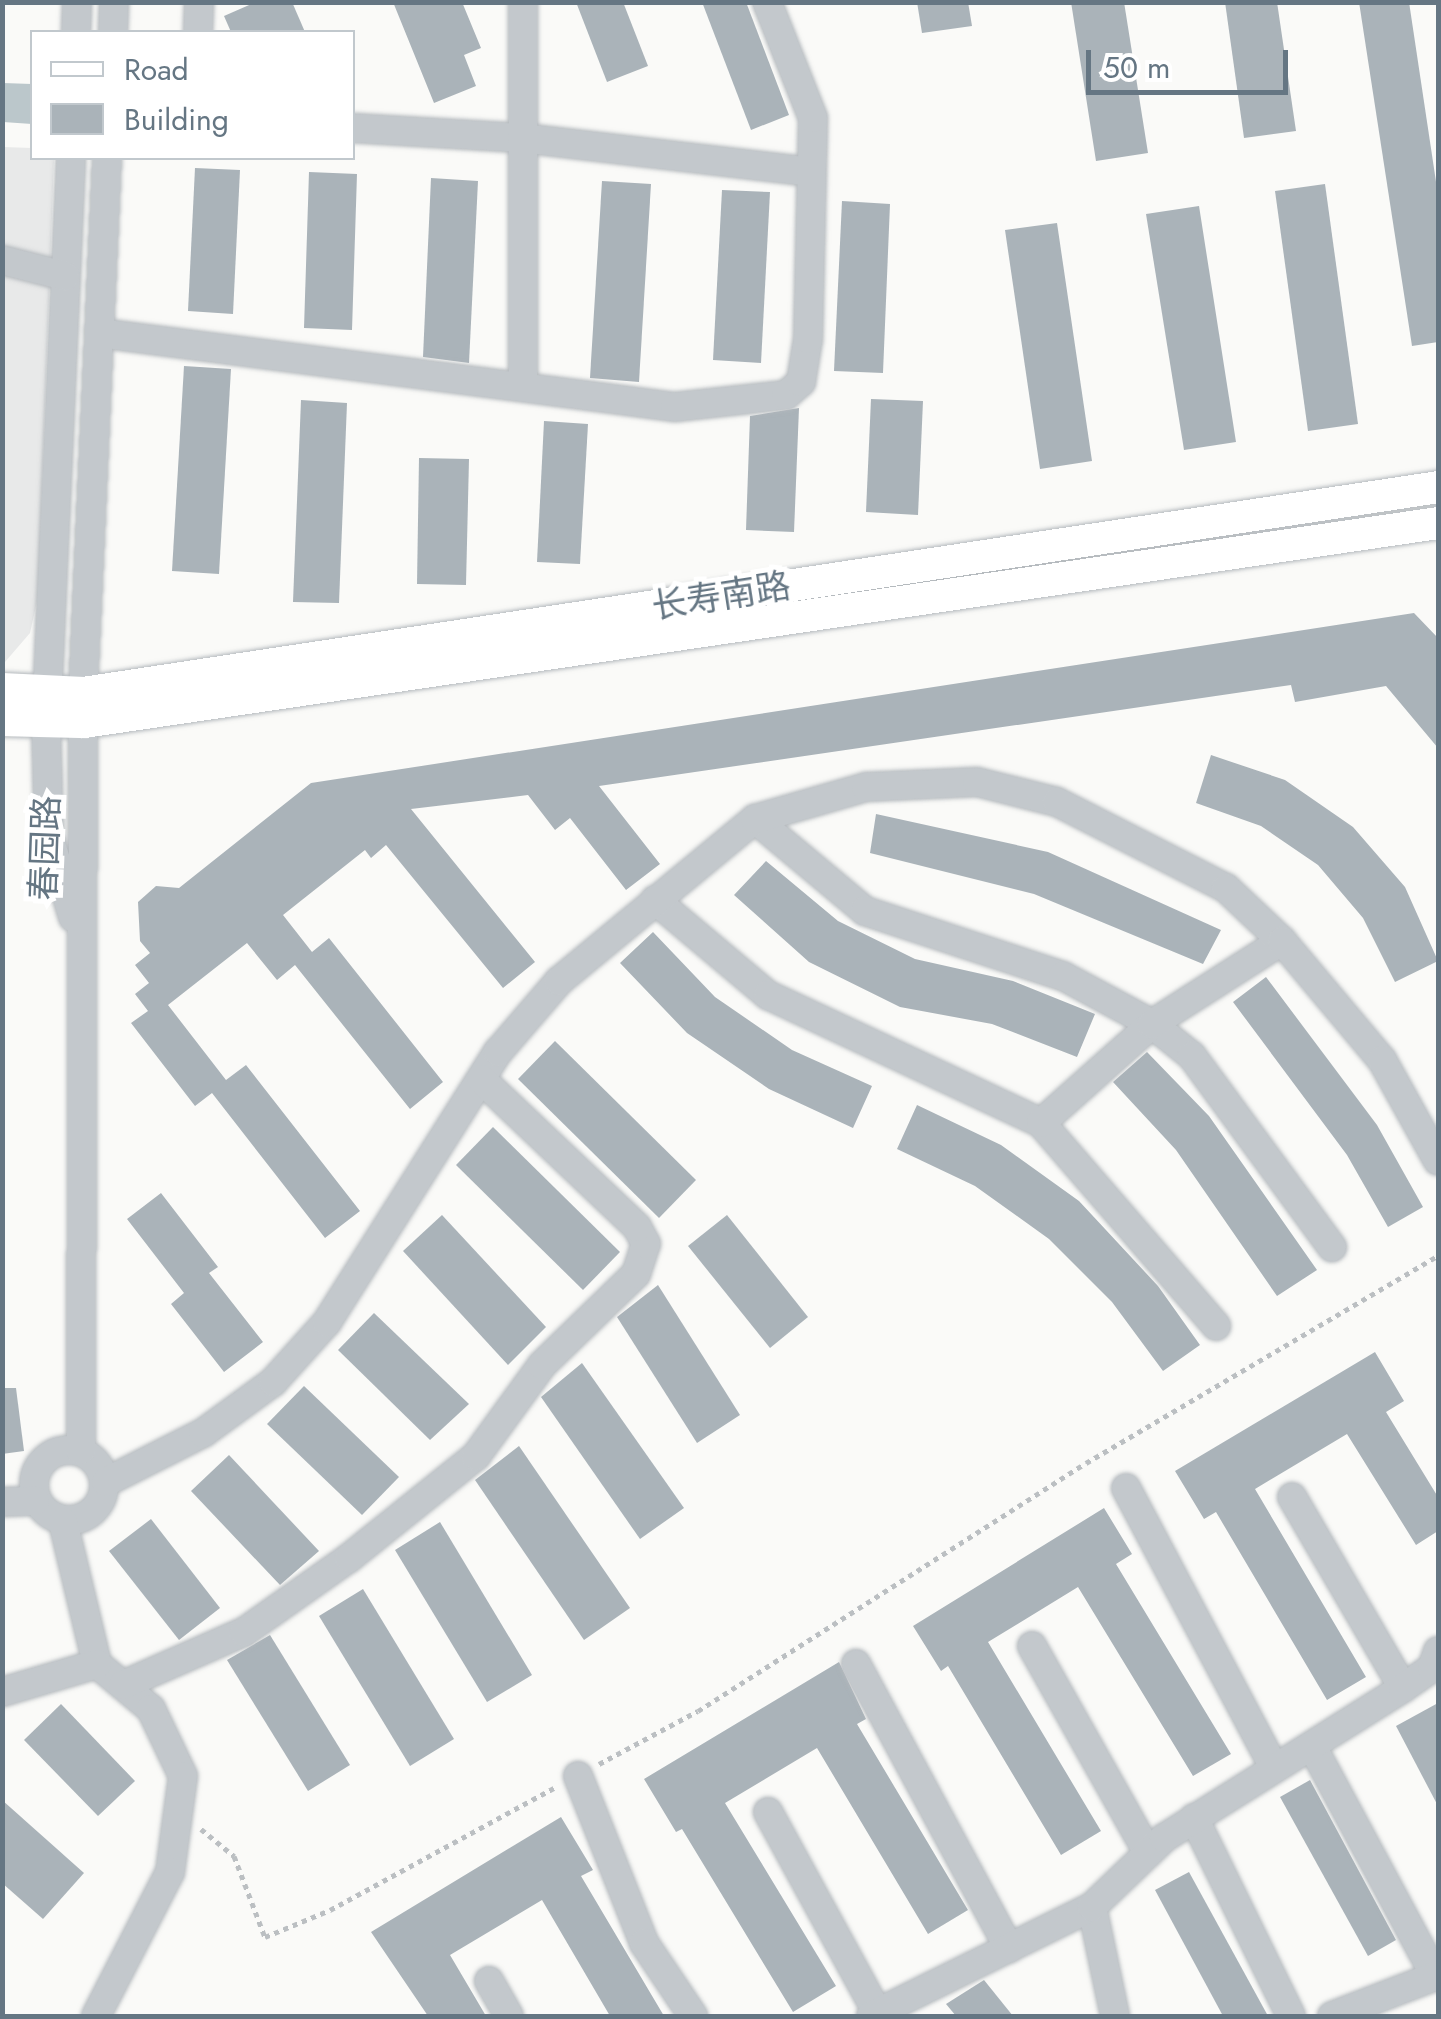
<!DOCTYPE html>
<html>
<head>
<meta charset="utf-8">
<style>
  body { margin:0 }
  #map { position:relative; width:1441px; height:2019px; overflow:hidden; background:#fafaf8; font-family:Jost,"Noto Sans SC",sans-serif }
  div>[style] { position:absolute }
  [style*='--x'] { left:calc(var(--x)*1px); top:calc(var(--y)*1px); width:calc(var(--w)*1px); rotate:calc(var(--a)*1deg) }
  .built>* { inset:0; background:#e8e9e9 }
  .water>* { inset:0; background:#bbc7cb }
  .building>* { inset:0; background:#aab3b9 }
  .path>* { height:5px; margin-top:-2.5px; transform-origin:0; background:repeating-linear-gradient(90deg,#bbbfc2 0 5px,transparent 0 10px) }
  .roads { filter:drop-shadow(0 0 2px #b5babe) drop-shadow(0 0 2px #b5babe) }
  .minor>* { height:28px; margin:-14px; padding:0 14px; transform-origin:14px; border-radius:14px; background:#c3c8cc }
  .minor>.ring { margin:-14px; padding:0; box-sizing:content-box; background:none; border:28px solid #c3c8cc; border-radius:50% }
  .major>* { height:32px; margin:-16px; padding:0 16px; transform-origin:16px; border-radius:16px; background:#fff }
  span { translate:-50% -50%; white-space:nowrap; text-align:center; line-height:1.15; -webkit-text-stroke:10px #fff; paint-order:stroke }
  .street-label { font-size:35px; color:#657683 }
  .frame { position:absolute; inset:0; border:5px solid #657683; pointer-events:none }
  .legend { position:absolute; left:30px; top:30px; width:325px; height:130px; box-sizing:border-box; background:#fff; border:2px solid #c1c8cd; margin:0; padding:12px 18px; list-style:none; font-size:30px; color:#657683 }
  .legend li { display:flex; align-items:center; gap:20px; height:50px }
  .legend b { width:50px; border:2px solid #c1c8cd }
  .scale { position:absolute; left:1086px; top:50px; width:202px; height:45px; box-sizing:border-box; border:5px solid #657683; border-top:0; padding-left:12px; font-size:30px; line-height:35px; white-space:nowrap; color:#657683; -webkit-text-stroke:8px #fff; paint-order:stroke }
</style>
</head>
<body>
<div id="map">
  <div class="built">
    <div style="clip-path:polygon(3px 147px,32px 148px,32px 158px,54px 158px,38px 597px,30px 633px,5px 662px)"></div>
  </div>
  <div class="water">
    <div style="clip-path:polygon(3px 83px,32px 84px,32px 124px,3px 122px)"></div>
  </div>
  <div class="building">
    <div style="clip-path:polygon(256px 2px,292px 2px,305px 32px,231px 32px,224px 16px)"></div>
    <div style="clip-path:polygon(393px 2px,462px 2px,481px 48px,464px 55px,476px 86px,434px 103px)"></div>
    <div style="clip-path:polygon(576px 2px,623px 2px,648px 66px,607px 82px)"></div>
    <div style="clip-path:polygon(702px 2px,746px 2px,789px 115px,751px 130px)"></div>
    <div style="clip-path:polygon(917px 2px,968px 2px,972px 26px,922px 33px)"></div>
    <div style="clip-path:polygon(1071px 2px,1124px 2px,1148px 153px,1096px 161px)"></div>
    <div style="clip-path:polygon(1225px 2px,1277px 2px,1296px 131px,1244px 138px)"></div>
    <div style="clip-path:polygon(1359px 2px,1409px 2px,1438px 195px,1438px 342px,1412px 346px)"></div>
    <div style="clip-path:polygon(195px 168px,240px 170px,233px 314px,188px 311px)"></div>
    <div style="clip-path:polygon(309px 172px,357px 174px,352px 330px,304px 328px)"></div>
    <div style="clip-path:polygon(431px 178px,478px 181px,469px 363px,423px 357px)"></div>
    <div style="clip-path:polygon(602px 181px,651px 184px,639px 382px,590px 378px)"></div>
    <div style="clip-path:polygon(1325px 184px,1358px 424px,1308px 431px,1275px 191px)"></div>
    <div style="clip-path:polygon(722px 190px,770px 192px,761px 363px,713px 360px)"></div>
    <div style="clip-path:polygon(842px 201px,890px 204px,883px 373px,834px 371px)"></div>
    <div style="clip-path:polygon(1199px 206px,1236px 442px,1184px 450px,1146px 214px)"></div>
    <div style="clip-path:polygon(1057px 223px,1092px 461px,1040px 469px,1005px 230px)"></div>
    <div style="clip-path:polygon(184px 366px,231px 369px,219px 574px,172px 571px)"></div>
    <div style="clip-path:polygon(871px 399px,923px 401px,918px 515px,866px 512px)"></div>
    <div style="clip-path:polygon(301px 400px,347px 403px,339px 603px,293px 602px)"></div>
    <div style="clip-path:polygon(799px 408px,794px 532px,746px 530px,750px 416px)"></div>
    <div style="clip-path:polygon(544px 421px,588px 424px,580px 564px,537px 562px)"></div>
    <div style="clip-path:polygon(419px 458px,469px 459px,466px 585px,417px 584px)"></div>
    <div style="clip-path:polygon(1414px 613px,1438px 638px,1438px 748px,1386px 686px,1295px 702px,1291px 685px,599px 786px,660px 864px,626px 890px,570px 818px,555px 830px,528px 795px,411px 809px,535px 962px,503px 988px,386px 845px,371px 858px,365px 850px,283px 915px,312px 952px,329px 938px,443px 1082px,410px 1109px,295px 965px,277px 980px,247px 943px,168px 1005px,226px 1080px,246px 1065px,360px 1211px,325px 1238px,212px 1093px,195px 1106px,131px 1023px,148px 1011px,135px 994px,149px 983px,135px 965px,150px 953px,140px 941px,138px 902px,156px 886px,179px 888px,311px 783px)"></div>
    <div style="clip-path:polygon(1211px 755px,1285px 780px,1353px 827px,1405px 887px,1438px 961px,1395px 982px,1363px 918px,1318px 865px,1261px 826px,1196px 803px)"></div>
    <div style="clip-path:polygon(876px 814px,1048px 852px,1221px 930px,1203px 964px,1034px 894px,870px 853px)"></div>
    <div style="clip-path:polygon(766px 861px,838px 921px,915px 959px,1013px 981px,1095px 1014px,1077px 1057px,992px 1024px,900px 1007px,809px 962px,734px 895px)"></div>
    <div style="clip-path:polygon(653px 932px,715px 997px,792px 1050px,872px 1086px,853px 1128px,769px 1089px,687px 1033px,620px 963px)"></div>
    <div style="clip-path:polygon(1266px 977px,1377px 1125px,1423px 1207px,1388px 1227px,1347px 1155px,1233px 1002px)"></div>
    <div style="clip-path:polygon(555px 1041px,696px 1180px,659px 1218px,518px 1079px)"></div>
    <div style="clip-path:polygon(1147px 1052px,1209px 1116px,1317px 1270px,1277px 1296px,1176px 1150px,1113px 1082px)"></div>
    <div style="clip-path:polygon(917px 1105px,1001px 1145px,1079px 1201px,1158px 1286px,1200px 1345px,1163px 1371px,1112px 1302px,1049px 1239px,975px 1186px,897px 1149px)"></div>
    <div style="clip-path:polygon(493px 1127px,620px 1252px,583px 1290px,456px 1165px)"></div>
    <div style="clip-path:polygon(161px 1193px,218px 1267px,209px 1273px,263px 1342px,224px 1372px,171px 1304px,184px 1293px,127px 1219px)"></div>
    <div style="clip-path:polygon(442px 1215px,546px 1327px,508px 1365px,403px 1251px)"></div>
    <div style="clip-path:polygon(727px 1215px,808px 1317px,770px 1348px,688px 1246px)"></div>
    <div style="clip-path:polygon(658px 1285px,740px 1415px,697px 1443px,617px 1317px)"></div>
    <div style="clip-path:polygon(374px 1313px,469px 1404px,430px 1440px,338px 1350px)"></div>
    <div style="clip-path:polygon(1375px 1352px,1404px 1401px,1386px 1412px,1438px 1497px,1438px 1531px,1416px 1545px,1347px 1434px,1255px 1489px,1366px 1677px,1327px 1700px,1216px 1512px,1204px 1519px,1175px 1471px)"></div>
    <div style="clip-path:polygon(582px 1363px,684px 1508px,640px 1539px,541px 1397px)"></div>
    <div style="clip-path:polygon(304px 1386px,399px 1477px,362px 1515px,267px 1424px)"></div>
    <div style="clip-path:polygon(2px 1388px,16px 1388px,24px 1451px,2px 1454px)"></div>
    <div style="clip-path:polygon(519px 1446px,630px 1608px,584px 1640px,475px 1480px)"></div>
    <div style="clip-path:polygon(229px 1455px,319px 1551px,280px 1585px,191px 1491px)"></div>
    <div style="clip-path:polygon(1104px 1508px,1132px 1554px,1116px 1564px,1231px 1754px,1193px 1776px,1078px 1587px,988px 1642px,1101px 1831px,1061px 1855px,948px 1666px,941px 1671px,913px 1626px)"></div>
    <div style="clip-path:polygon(151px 1519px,220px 1608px,179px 1640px,109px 1551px)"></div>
    <div style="clip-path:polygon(440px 1522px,532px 1675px,487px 1702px,395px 1550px)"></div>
    <div style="clip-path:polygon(363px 1589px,454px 1739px,410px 1766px,319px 1616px)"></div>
    <div style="clip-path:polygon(270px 1635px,350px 1765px,308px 1791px,227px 1660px)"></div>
    <div style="clip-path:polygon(839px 1662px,866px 1719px,857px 1724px,968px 1910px,928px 1934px,817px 1748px,725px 1803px,836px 1986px,793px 2012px,682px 1829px,676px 1832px,644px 1779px)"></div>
    <div style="clip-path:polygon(1438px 1703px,1438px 1806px,1396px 1726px)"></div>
    <div style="clip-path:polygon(61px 1704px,135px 1781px,98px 1816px,24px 1740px)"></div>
    <div style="clip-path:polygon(1310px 1780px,1396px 1940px,1368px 1956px,1280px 1797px)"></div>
    <div style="clip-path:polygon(2px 1800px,84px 1873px,43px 1919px,2px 1883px)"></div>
    <div style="clip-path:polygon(561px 1817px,593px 1870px,581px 1876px,664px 2016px,610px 2016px,542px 1900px,450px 1955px,486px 2016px,428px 2016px,371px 1932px)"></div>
    <div style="clip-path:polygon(1189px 1872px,1268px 2016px,1223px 2016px,1155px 1890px)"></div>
    <div style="clip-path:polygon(984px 1980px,1013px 2016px,956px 2016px,946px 2004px)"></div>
  </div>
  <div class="path">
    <div style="--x:599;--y:1764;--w:112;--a:-28.2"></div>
    <div style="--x:698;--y:1711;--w:460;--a:-32.6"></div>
    <div style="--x:1086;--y:1463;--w:408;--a:-30.5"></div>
    <div style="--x:201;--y:1829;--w:43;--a:39.3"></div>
    <div style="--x:234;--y:1856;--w:87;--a:69.1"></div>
    <div style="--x:265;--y:1937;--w:70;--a:-22.6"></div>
    <div style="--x:330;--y:1910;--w:255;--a:-28.6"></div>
  </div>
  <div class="roads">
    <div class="minor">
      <div style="--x:76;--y:32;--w:30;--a:-88"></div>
      <div style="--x:113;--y:32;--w:30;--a:-88"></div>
      <div style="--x:198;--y:32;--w:30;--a:-88"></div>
      <div style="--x:352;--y:128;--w:170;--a:3.4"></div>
      <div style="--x:522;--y:138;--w:291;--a:6.7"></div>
      <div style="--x:71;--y:158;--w:566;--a:92.53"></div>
      <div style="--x:46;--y:723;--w:114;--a:88.5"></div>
      <div style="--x:49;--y:837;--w:84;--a:73.3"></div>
      <div style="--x:2;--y:260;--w:65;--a:14.3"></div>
      <div style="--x:99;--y:333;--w:581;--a:7.32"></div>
      <div style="--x:675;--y:407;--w:112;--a:-6.2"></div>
      <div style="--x:786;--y:395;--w:20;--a:-41"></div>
      <div style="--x:801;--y:382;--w:44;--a:-80.8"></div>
      <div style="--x:808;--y:339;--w:221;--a:-88.7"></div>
      <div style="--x:813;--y:118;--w:125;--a:-111.6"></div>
      <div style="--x:523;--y:387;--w:385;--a:-90"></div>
      <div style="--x:755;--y:819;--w:143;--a:39.9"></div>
      <div style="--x:865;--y:911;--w:208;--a:18.2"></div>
      <div style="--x:1063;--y:976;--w:101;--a:28.3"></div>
      <div style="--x:1152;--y:1024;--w:51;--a:38.7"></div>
      <div style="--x:1192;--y:1056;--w:237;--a:53.8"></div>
      <div style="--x:655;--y:900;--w:148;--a:40.1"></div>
      <div style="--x:768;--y:995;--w:302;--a:25.1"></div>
      <div style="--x:1041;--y:1123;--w:268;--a:49.2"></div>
      <div style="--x:1041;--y:1123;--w:149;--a:-41.7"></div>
      <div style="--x:1152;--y:1024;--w:154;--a:-32.6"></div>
      <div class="ring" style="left:34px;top:1450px;width:42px;height:42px"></div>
      <div style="--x:81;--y:1450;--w:757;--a:-89.85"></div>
      <div style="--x:83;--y:693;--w:536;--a:-87.43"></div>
      <div style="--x:106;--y:1482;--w:109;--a:-26.8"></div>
      <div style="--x:203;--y:1433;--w:87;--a:-36.1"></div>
      <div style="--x:273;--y:1382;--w:81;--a:-48"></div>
      <div style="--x:327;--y:1322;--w:320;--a:-57.7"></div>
      <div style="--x:498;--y:1052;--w:94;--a:-49.3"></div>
      <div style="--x:559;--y:981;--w:254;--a:-39.6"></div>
      <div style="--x:755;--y:819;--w:116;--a:-16.1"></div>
      <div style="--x:866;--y:787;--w:111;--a:-2.6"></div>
      <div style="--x:977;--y:782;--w:82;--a:14"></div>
      <div style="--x:1057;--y:802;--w:190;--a:27"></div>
      <div style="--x:1226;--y:888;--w:77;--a:43.4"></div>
      <div style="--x:1282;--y:941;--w:155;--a:50"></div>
      <div style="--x:1382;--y:1060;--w:115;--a:61"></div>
      <div style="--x:1126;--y:1488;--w:314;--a:62.1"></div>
      <div style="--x:1292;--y:1497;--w:221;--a:59.8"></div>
      <div style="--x:2;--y:1502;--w:33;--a:-2"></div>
      <div style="--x:63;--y:1522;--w:146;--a:76.5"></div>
      <div style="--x:97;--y:1664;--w:70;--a:39.8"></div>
      <div style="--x:151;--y:1709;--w:74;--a:64.5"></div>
      <div style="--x:183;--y:1776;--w:97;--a:97.7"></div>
      <div style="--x:170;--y:1872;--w:162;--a:117.2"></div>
      <div style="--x:1032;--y:1646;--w:237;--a:60.7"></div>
      <div style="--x:856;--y:1664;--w:323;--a:61.7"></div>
      <div style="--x:123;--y:1685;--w:132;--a:-23.7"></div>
      <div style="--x:244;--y:1632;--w:128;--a:-35.2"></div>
      <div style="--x:349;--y:1558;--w:163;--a:-38.8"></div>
      <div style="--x:476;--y:1456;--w:112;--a:-54"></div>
      <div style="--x:542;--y:1365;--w:131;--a:-44.1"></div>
      <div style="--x:636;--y:1274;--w:32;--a:-72"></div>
      <div style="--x:646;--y:1244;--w:19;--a:-118"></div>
      <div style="--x:637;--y:1227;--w:215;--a:-136.5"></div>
      <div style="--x:2;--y:1692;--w:99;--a:-16.4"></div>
      <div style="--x:1312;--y:1746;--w:262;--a:61.8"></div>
      <div style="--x:578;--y:1776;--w:180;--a:68.4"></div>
      <div style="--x:644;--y:1943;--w:88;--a:56.1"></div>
      <div style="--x:768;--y:1812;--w:232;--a:61.4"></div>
      <div style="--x:1194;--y:1818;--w:220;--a:63.9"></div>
      <div style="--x:1092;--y:1907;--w:111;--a:78.1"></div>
      <div style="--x:489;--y:1981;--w:40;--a:60.3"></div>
      <div style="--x:871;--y:2016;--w:246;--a:-26.3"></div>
      <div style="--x:1092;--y:1907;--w:100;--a:-43.8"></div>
      <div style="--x:1164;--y:1838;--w:282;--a:-32.1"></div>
      <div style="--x:1403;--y:1688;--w:35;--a:-35"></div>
      <div style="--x:1432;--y:1668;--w:18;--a:-71"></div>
      <div style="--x:1332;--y:2016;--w:114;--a:-21.1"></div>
    </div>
    <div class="major">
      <div style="--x:2;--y:689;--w:81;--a:2.8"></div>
      <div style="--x:83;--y:693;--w:1371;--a:-8.64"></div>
      <div style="--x:2;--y:720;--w:82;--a:1.4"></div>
      <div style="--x:84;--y:722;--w:1369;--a:-8.36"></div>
    </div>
  </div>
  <div class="street-label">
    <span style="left:721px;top:596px;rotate:-9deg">长寿南路</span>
    <span style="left:45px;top:848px;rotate:-88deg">春园路</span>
  </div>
  <div class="frame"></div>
  <ul class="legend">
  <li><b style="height:12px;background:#fff"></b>Road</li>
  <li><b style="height:28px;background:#aab3b9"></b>Building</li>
  </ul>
  <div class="scale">50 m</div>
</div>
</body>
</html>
